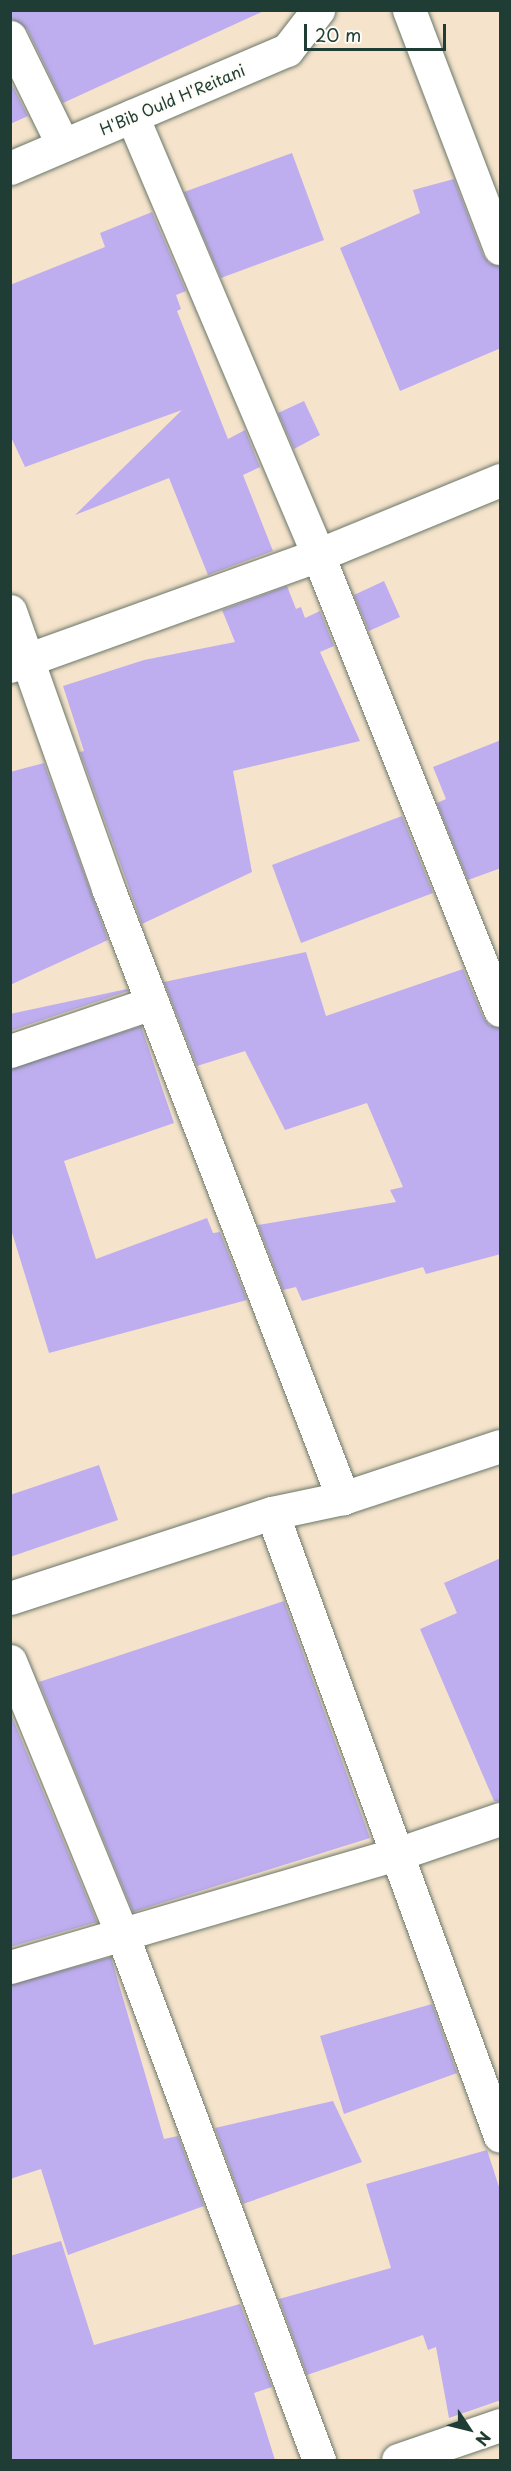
<!DOCTYPE html>
<html>
<head>
<meta charset="utf-8">
<style>
  body { margin:0 }
  #map { position:relative; width:511px; height:2471px; overflow:hidden; background:#f5e3cb; font-family:"Playpen Sans",sans-serif }
  div>[style] { position:absolute }
  [style*='--x'] { left:calc(var(--x)*1px); top:calc(var(--y)*1px); width:calc(var(--w)*1px); rotate:calc(var(--a)*1deg) }
  .building>* { inset:0; background:#bfaeef }
  .roads { filter:drop-shadow(0 0 2px #6a7769) drop-shadow(0 0 2px #6a7769) }
  .street>* { height:33px; margin:-16.5px; padding:0 16.5px; transform-origin:16.5px; border-radius:16.5px; background:#fff }
  span { translate:-50% -50%; white-space:nowrap; text-align:center; line-height:1.15; -webkit-text-stroke:4.5px #fdfcf7; paint-order:stroke }
  .street-label { font-size:16px; color:#1f3d34 }
  .frame { position:absolute; inset:0; border:12px solid #1f3d34; pointer-events:none }
  .north { position:absolute; left:439px; top:2399px; width:60px; height:60px; -webkit-text-stroke:4px #fdfcf7; paint-order:stroke; rotate:125deg; font-size:16px; font-weight:700; line-height:24px; text-align:center; color:#1f3d34 }
  .north::after { content:''; display:block; margin:auto; width:21px; height:27px; background:#1f3d34; clip-path:polygon(50% 0,100% 100%,50% 72%,0 100%) }
  .scale { position:absolute; left:304px; top:24px; width:142px; height:27px; box-sizing:border-box; border:3px solid #1f3d34; border-top:0; padding-left:8px; font-size:18px; line-height:21px; white-space:nowrap; color:#1f3d34; -webkit-text-stroke:4px #fdfcf7; paint-order:stroke }
</style>
</head>
<body>
<div id="map">
  <div class="building">
    <div style="clip-path:polygon(10px 10px,266px 10px,63px 103px,27px 29px,10px 18px)"></div>
    <div style="clip-path:polygon(10px 81px,28px 116px,10px 124px)"></div>
    <div style="clip-path:polygon(292px 153px,324px 240px,221px 278px,184px 192px)"></div>
    <div style="clip-path:polygon(454px 179px,483px 255px,489px 263px,501px 266px,501px 348px,400px 391px,340px 248px,420px 213px,413px 190px)"></div>
    <div style="clip-path:polygon(152px 212px,186px 291px,176px 295px,181px 309px,177px 311px,228px 439px,245px 430px,260px 467px,243px 475px,273px 551px,208px 575px,169px 478px,75px 515px,182px 410px,25px 467px,10px 435px,10px 285px,105px 247px,100px 233px)"></div>
    <div style="clip-path:polygon(304px 401px,320px 435px,294px 449px,278px 413px)"></div>
    <div style="clip-path:polygon(384px 581px,400px 617px,369px 631px,354px 595px)"></div>
    <div style="clip-path:polygon(287px 586px,296px 609px,301px 607px,305px 618px,320px 611px,334px 646px,320px 652px,360px 741px,233px 771px,252px 872px,142px 924px,80px 752px,84px 751px,63px 686px,144px 660px,235px 642px,222px 610px)"></div>
    <div style="clip-path:polygon(501px 740px,501px 868px,468px 880px,437px 803px,446px 799px,433px 767px)"></div>
    <div style="clip-path:polygon(44px 763px,108px 940px,10px 985px,10px 772px)"></div>
    <div style="clip-path:polygon(402px 816px,433px 893px,301px 943px,272px 865px)"></div>
    <div style="clip-path:polygon(306px 952px,326px 1016px,463px 969px,483px 1017px,489px 1025px,501px 1028px,501px 1254px,426px 1274px,423px 1267px,302px 1301px,296px 1287px,283px 1290px,258px 1225px,396px 1202px,390px 1190px,403px 1187px,367px 1103px,285px 1130px,245px 1051px,197px 1066px,164px 982px)"></div>
    <div style="clip-path:polygon(127px 989px,128px 991px,10px 1031px,10px 1014px)"></div>
    <div style="clip-path:polygon(141px 1026px,174px 1123px,64px 1161px,96px 1259px,207px 1218px,213px 1233px,220px 1232px,247px 1300px,49px 1353px,10px 1226px,10px 1069px)"></div>
    <div style="clip-path:polygon(99px 1465px,118px 1520px,10px 1557px,10px 1495px)"></div>
    <div style="clip-path:polygon(501px 1558px,501px 1801px,494px 1801px,420px 1629px,457px 1613px,444px 1583px)"></div>
    <div style="clip-path:polygon(284px 1601px,370px 1838px,133px 1912px,39px 1682px)"></div>
    <div style="clip-path:polygon(10px 1712px,97px 1922px,10px 1947px)"></div>
    <div style="clip-path:polygon(111px 1957px,164px 2139px,178px 2136px,204px 2206px,68px 2255px,41px 2169px,10px 2179px,10px 1985px)"></div>
    <div style="clip-path:polygon(432px 2004px,457px 2073px,344px 2114px,320px 2036px)"></div>
    <div style="clip-path:polygon(333px 2101px,362px 2162px,243px 2204px,215px 2128px)"></div>
    <div style="clip-path:polygon(487px 2150px,501px 2193px,501px 2400px,449px 2418px,436px 2347px,428px 2350px,423px 2335px,307px 2375px,279px 2299px,391px 2268px,366px 2184px)"></div>
    <div style="clip-path:polygon(61px 2241px,94px 2345px,240px 2304px,272px 2387px,254px 2393px,275px 2460px,10px 2460px,10px 2256px)"></div>
  </div>
  <div class="roads">
    <div class="street">
      <div style="--x:409;--y:10;--w:255;--a:69.1"></div>
      <div style="--x:10;--y:37;--w:120;--a:63.9"></div>
      <div style="--x:132;--y:116;--w:477;--a:67"></div>
      <div style="--x:318;--y:555;--w:490;--a:68.2"></div>
      <div style="--x:10;--y:168;--w:301;--a:-23.1"></div>
      <div style="--x:287;--y:50;--w:51;--a:-52.2"></div>
      <div style="--x:10;--y:611;--w:294;--a:70.5"></div>
      <div style="--x:108;--y:888;--w:654;--a:68.93"></div>
      <div style="--x:10;--y:666;--w:327;--a:-19.8"></div>
      <div style="--x:318;--y:555;--w:197;--a:-22.4"></div>
      <div style="--x:10;--y:1051;--w:150;--a:-18.7"></div>
      <div style="--x:272;--y:1513;--w:663;--a:69.9"></div>
      <div style="--x:10;--y:1598;--w:275;--a:-18"></div>
      <div style="--x:272;--y:1513;--w:73;--a:-11.9"></div>
      <div style="--x:343;--y:1498;--w:165;--a:-18.3"></div>
      <div style="--x:10;--y:1661;--w:295;--a:67.7"></div>
      <div style="--x:122;--y:1934;--w:562;--a:69.47"></div>
      <div style="--x:10;--y:1967;--w:403;--a:-16.3"></div>
      <div style="--x:397;--y:1854;--w:109;--a:-18.8"></div>
      <div style="--x:398;--y:2460;--w:108;--a:-18.9"></div>
    </div>
  </div>
  <div class="street-label">
    <span style="left:172px;top:99px;rotate:-23deg">H'Bib Ould H'Reitani</span>
  </div>
  <div class="frame"></div>
  <div class="north">N</div>
  <div class="scale">20 m</div>
</div>
</body>
</html>
